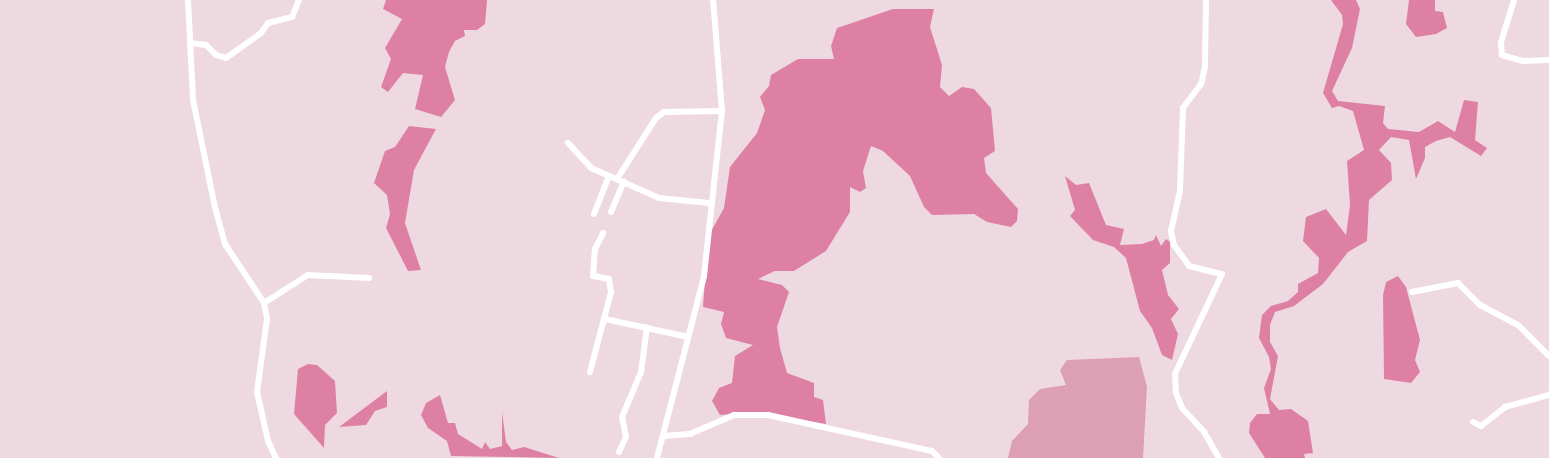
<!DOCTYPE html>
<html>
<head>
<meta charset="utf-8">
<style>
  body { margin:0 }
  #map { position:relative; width:1549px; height:458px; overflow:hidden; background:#efd9e0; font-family:Roboto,sans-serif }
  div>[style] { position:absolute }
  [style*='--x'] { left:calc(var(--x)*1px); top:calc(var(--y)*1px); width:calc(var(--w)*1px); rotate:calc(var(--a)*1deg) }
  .green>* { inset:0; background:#dd9fb4 }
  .forest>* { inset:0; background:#de80a3 }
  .minor>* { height:6px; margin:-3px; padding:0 3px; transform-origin:3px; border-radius:3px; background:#fff }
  span { translate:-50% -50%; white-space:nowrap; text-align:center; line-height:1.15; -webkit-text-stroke:6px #fff; paint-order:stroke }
</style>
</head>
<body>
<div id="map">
  <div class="green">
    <div style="clip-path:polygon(1139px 357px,1147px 387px,1143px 458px,1008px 458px,1012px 441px,1028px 424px,1029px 400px,1040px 389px,1066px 385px,1060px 370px,1067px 360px)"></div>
  </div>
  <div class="forest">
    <div style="clip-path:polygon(386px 0,487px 0,485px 24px,477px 30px,464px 30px,465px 36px,455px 41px,449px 52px,445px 67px,455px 100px,441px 117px,415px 109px,423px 75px,403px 73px,388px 92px,381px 87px,391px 59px,385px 48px,402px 19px,383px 9px)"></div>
    <div style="clip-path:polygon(1331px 0,1356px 0,1360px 9px,1352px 48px,1332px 91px,1338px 101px,1385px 106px,1383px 123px,1388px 129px,1419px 132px,1438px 121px,1455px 132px,1464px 100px,1478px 102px,1475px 140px,1487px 148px,1481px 156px,1450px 137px,1436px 141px,1425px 147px,1425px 158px,1416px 179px,1409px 140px,1391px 137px,1379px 150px,1391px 163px,1392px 180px,1369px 200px,1367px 241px,1348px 252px,1323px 284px,1294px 306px,1275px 312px,1270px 325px,1270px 342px,1278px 356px,1270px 399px,1279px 410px,1291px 409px,1308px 421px,1313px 453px,1304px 454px,1305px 458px,1265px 458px,1249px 433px,1250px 423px,1257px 414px,1270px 414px,1264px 388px,1271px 369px,1269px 357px,1259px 338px,1262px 315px,1271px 306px,1288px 301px,1298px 292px,1298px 284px,1318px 273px,1319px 258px,1303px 241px,1306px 217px,1326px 209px,1346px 235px,1350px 205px,1347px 161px,1364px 150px,1353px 111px,1339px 106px,1332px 108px,1323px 93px,1343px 24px,1342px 15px)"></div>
    <div style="clip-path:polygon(1409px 0,1435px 0,1435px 11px,1443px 12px,1447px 28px,1436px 34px,1416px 37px,1406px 24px)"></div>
    <div style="clip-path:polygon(893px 9px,934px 9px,930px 27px,942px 65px,940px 87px,949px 96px,962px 87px,974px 89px,991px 108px,995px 151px,984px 158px,986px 173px,1018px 209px,1017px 221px,1011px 227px,987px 222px,974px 214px,932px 215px,924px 207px,910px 176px,883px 151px,871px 146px,863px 171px,866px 188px,860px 192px,850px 187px,850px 212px,826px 251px,794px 271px,775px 271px,758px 279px,782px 285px,789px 292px,777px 327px,780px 348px,787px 373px,814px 383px,814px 397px,823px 400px,826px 424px,756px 412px,720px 415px,712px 401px,719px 388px,732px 383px,735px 356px,753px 345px,726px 338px,721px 324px,724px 312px,703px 307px,708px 237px,724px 208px,730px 167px,757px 133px,765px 110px,760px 97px,769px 86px,771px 75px,798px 59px,834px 59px,831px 46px,837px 28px)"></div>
    <div style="clip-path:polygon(409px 126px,436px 129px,414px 170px,405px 223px,421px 270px,408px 271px,386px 228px,390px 214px,387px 195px,374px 183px,385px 151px,395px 147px)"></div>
    <div style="clip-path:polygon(1065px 176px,1076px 185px,1089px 183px,1106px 225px,1124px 229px,1120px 245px,1142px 244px,1154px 240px,1156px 235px,1161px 246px,1166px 239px,1170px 242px,1170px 263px,1162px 270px,1168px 295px,1179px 309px,1171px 319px,1178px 334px,1172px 360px,1162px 355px,1152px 328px,1140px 311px,1126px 258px,1114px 247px,1093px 240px,1070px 216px,1075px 210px)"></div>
    <div style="clip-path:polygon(1398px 276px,1406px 287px,1420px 340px,1415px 360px,1420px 372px,1411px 383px,1384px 379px,1383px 295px,1386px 282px)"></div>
    <div style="clip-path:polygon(308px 364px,317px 365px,335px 381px,337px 413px,325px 425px,324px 448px,294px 414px,298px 369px)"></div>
    <div style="clip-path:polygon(387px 391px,387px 407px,375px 411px,366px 425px,339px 427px)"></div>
    <div style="clip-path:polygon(440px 395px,448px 423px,455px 423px,458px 434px,482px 449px,485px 442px,490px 449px,502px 446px,502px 412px,506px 442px,512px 450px,524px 447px,559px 458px,451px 456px,447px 441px,428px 428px,421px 415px,426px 403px)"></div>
  </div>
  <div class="minor">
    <div style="--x:188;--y:0;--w:100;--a:87.1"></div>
    <div style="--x:193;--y:100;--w:109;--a:78.4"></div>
    <div style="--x:215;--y:207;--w:38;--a:75"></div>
    <div style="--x:225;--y:244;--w:71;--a:56.5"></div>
    <div style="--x:264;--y:303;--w:16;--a:79"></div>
    <div style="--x:267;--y:319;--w:74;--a:97.8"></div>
    <div style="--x:257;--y:392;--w:50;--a:77.3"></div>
    <div style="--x:268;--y:441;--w:19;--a:65"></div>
    <div style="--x:1206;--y:0;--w:67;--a:90.9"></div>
    <div style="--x:1205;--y:67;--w:17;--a:103"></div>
    <div style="--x:1201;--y:84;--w:30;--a:127"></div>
    <div style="--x:1183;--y:108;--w:83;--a:92.1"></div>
    <div style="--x:1180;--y:191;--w:41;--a:102.7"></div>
    <div style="--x:1171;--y:231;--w:14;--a:78"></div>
    <div style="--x:1174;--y:245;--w:26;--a:54"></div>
    <div style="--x:1189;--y:266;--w:34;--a:14"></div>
    <div style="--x:1222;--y:274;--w:110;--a:115.2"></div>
    <div style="--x:1175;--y:374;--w:19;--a:87"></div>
    <div style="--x:1176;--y:393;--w:16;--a:68"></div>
    <div style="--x:1182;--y:408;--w:33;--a:47"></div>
    <div style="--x:1204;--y:432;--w:30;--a:60"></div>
    <div style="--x:1514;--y:0;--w:44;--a:107.2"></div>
    <div style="--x:1501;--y:42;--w:13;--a:86"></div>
    <div style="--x:1502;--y:55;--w:22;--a:16"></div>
    <div style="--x:1523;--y:61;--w:26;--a:-2"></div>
    <div style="--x:191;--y:43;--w:15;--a:8"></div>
    <div style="--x:206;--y:45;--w:14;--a:45"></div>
    <div style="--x:216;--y:55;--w:10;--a:17"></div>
    <div style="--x:226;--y:58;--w:43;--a:-35.5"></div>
    <div style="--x:261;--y:33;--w:12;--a:-55"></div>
    <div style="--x:268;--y:23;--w:25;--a:-14"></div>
    <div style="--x:292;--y:17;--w:18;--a:-68"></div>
    <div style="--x:568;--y:143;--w:34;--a:47"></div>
    <div style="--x:591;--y:168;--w:74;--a:23.8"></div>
    <div style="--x:659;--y:198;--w:50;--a:5.7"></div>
    <div style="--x:617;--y:179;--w:72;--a:-57.4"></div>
    <div style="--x:656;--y:118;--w:10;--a:-37"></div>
    <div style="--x:664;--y:112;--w:58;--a:-1"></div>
    <div style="--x:611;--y:212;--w:33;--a:-67"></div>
    <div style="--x:594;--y:214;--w:41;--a:-68.5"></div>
    <div style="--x:1412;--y:292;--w:47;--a:-11.1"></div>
    <div style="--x:1458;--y:283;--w:31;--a:45"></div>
    <div style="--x:1480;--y:305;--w:43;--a:27.8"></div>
    <div style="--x:1518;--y:325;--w:44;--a:45"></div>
    <div style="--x:264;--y:303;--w:52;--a:-32.5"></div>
    <div style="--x:308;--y:275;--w:61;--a:2.8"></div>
    <div style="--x:605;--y:319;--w:85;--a:12.2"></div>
    <div style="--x:590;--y:372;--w:83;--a:-75.3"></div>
    <div style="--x:611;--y:292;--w:13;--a:-99"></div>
    <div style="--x:609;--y:279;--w:16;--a:-169"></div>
    <div style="--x:593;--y:276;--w:27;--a:-86"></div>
    <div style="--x:595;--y:249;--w:18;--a:-63"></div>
    <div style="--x:1473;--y:422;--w:9;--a:27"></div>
    <div style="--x:1481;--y:426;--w:31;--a:-38"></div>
    <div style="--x:1505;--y:407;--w:46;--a:-15.3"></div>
    <div style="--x:663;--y:436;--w:27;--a:-4"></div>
    <div style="--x:690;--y:434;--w:48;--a:-23.4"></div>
    <div style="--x:734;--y:415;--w:34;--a:0"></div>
    <div style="--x:768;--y:415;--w:168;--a:12.4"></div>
    <div style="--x:932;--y:451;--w:10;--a:45"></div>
    <div style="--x:619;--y:452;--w:17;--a:-65"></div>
    <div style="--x:626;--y:437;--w:20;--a:-101"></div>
    <div style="--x:622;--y:417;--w:49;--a:-67.1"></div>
    <div style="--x:641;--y:372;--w:45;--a:-82.4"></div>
    <div style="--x:657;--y:458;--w:188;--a:-75.5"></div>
    <div style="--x:704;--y:276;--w:166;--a:-83.8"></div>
    <div style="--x:722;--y:111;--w:111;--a:-94.6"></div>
  </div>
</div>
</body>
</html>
